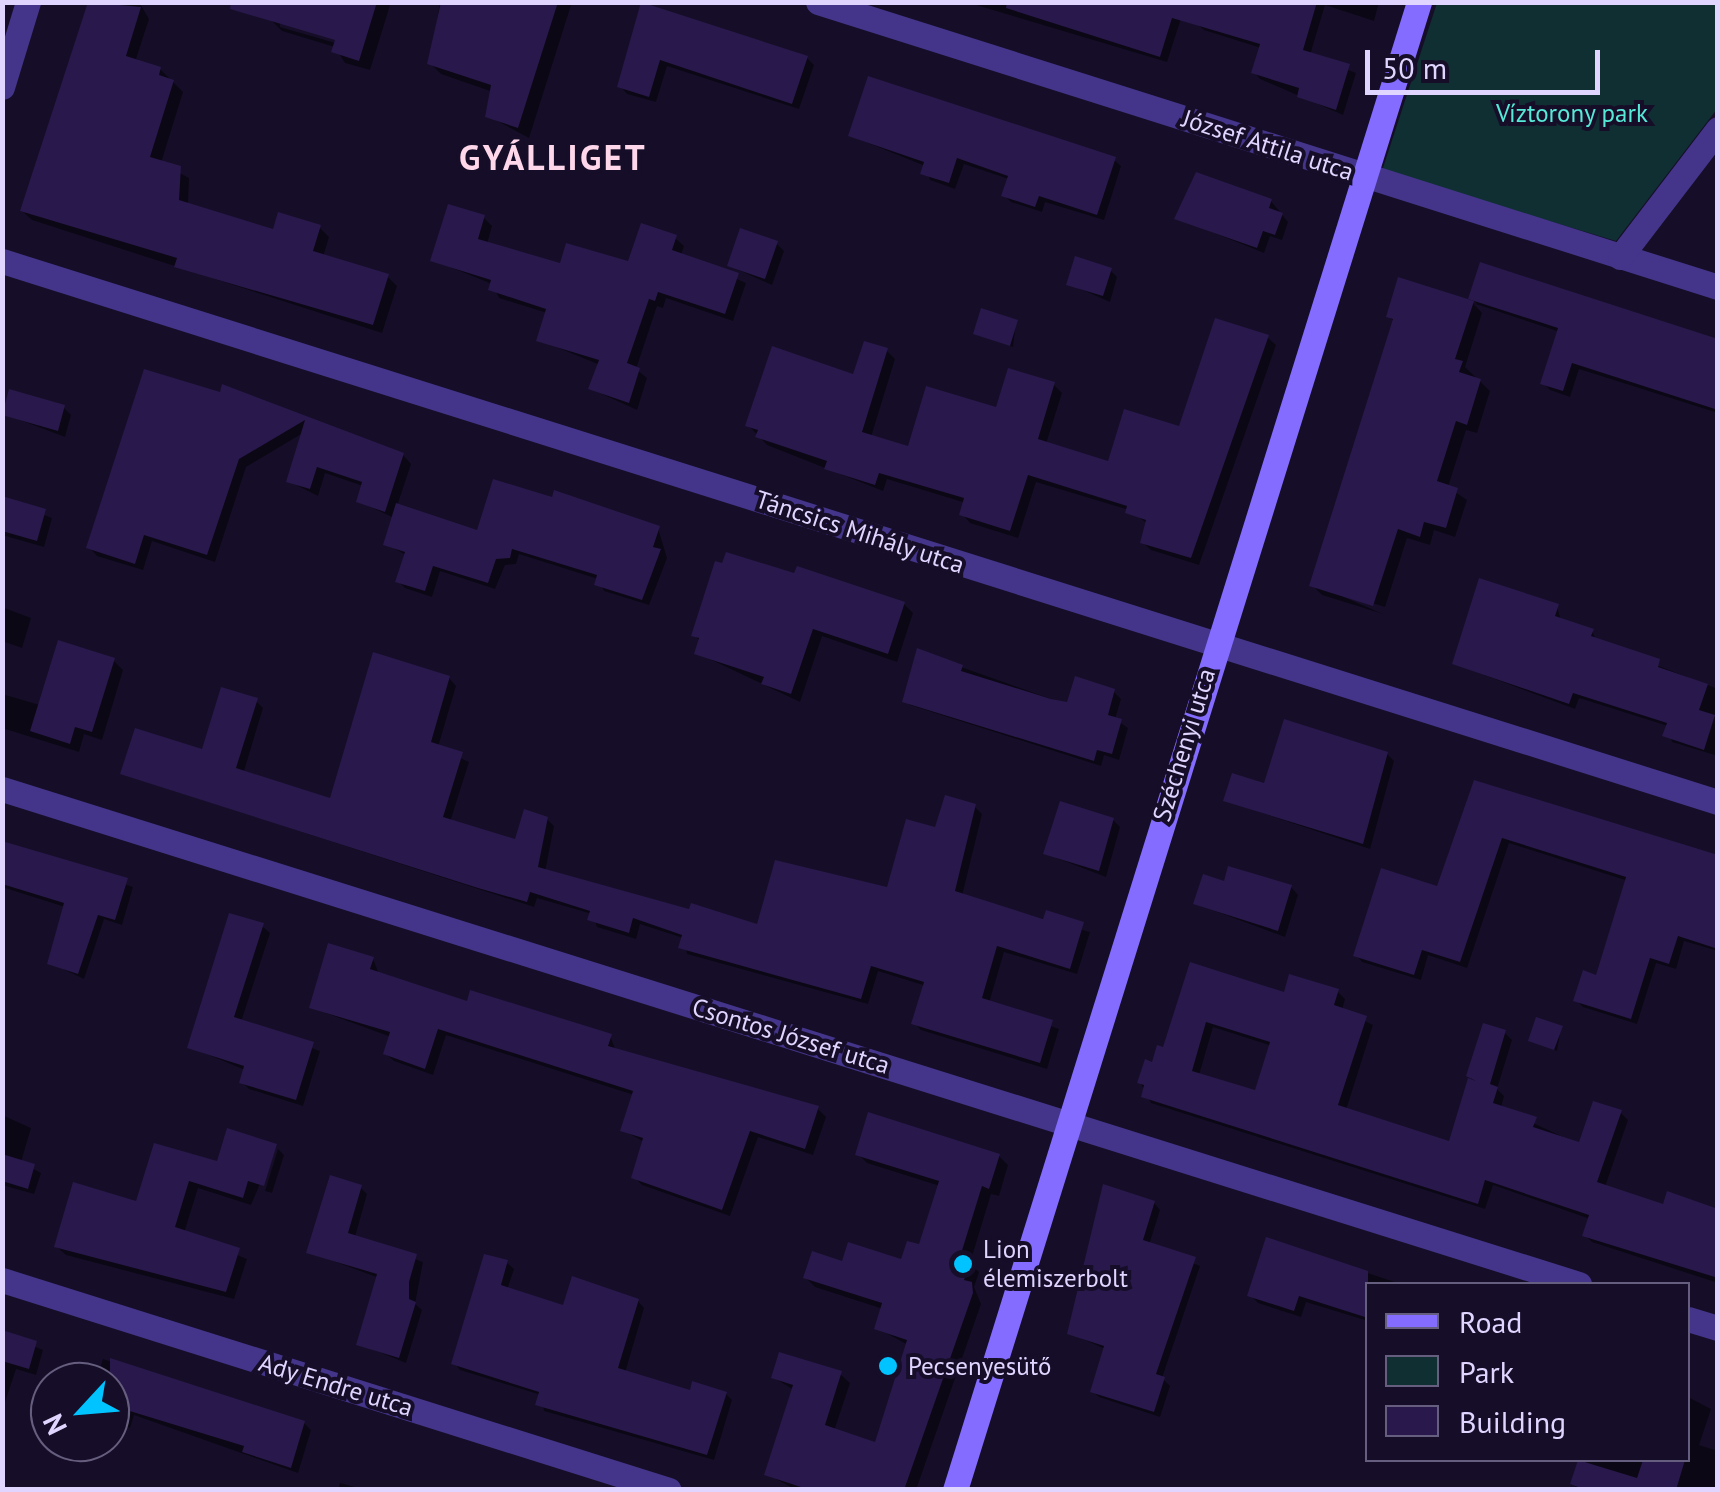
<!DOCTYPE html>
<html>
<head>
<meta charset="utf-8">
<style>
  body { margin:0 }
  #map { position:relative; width:1720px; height:1492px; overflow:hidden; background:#160e28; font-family:"PT Sans",sans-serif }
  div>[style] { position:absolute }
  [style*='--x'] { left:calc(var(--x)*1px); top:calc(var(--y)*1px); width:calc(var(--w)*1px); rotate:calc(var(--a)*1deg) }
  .green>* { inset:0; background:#102f33 }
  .shadow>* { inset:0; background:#0007 }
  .building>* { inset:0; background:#29184b }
  .street>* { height:25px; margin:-12.5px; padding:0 12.5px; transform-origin:12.5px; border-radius:12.5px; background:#44358b }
  .secondary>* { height:25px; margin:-12.5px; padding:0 12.5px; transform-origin:12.5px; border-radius:12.5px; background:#836cff }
  .dots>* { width:28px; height:28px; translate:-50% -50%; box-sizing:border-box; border:5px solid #160e28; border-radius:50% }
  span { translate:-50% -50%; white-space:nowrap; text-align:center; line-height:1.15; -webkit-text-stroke:8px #160e28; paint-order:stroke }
  .park-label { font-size:25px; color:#57e9d8 }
  .street-label { font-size:25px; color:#dfd5ff }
  .poi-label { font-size:25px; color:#dfd5ff }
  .left { translate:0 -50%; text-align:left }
  .district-label { font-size:35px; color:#ffd7eb; font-weight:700; letter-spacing:2.5px }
  .frame { position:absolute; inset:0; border:5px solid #dfd5ff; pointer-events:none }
  .legend { position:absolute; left:1365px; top:1282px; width:325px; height:180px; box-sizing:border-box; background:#160e28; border:2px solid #665e7e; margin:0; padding:12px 18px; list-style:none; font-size:30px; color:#dfd5ff }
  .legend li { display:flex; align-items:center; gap:20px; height:50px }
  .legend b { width:50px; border:2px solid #665e7e }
  .north { position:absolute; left:30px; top:1362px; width:100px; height:100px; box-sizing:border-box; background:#160e28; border:2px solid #665e7e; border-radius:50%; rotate:244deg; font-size:28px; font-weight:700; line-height:40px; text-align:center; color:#dfd5ff }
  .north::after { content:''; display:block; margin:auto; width:35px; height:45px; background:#01c3ff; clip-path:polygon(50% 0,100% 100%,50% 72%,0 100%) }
  .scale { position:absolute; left:1365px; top:50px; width:235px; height:45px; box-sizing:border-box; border:5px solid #dfd5ff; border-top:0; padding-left:12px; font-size:30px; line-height:35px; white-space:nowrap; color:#dfd5ff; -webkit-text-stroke:8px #160e28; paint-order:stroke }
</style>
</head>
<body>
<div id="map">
  <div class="green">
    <div style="clip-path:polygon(1437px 3px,1717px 3px,1717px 109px,1616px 241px,1382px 171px)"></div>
  </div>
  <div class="shadow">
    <div style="clip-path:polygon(90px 2px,139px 2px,149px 19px,136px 59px,160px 69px,183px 92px,161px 163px,189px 178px,188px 205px,274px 232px,320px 228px,329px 237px,323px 257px,387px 276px,397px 286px,382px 333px,32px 220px,22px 211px)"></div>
    <div style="clip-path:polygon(evenodd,275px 2px,391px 2px,370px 70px,345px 63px,335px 47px,282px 31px,271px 20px,275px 2px,280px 21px,347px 42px,346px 46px,280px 27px,280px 21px)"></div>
    <div style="clip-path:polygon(440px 2px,572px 2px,529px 138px,488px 116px,493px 92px,441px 74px,430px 63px)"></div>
    <div style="clip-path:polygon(966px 2px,1182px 2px,1185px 6px,1167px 62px)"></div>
    <div style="clip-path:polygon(1203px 2px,1379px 2px,1374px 21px,1325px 5px,1310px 55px,1356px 73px,1343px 115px,1260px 79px,1254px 72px,1261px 48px,1204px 30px,1197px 24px)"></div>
    <div style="clip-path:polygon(643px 4px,807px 58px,814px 65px,799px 109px,667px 66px,656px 102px,627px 94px,620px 86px)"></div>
    <div style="clip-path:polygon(851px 136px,1114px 160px,1121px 166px,1104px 220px,1045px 202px,1042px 212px,1011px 202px,1004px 195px,1009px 179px,964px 164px,955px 189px,930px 180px,925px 166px)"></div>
    <div style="clip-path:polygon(1271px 201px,1288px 222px,1282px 240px,1270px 236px,1264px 253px,1177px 218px)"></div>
    <div style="clip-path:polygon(484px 218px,492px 226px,487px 244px,561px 266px,630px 264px,675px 238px,684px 246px,681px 255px,746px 283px,733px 321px,666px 298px,663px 308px,657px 306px,636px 369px,647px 378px,637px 410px,591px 389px,600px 365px,539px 340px,547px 313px,499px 298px,492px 284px,433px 260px)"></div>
    <div style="clip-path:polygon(776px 243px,784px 251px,772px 285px,730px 266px)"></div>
    <div style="clip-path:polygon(1110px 270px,1117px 277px,1110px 302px,1069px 284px)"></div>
    <div style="clip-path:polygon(1400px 280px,1478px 305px,1471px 298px,1718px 340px,1718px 413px,1579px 369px,1570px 397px,1550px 390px,1543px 383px,1560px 332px,1473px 303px,1482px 313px,1465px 367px,1490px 391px,1477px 433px,1466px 430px,1448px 487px,1467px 500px,1455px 537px,1434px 530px,1430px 545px,1407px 538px,1385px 607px,1321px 587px,1383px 614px,1322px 595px,1312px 585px,1395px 322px,1388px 316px)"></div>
    <div style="clip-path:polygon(1016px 322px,1013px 347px,976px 334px)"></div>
    <div style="clip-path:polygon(1267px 337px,1276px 345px,1199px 565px,1151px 550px,1142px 542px,1148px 524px,1129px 510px,1036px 482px,1018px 538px,970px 523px,962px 514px,966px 503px,887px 479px,883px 491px,767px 445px,748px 425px,855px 377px,886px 350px,895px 359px,871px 437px,909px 449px,1054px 385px,1062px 393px,1046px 444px,1109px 464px,1180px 429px)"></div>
    <div style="clip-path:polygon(224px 387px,403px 455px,411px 464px,397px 506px,479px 533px,658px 528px,667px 558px,649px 605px,604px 591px,598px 579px,519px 554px,516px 564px,505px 565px,495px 589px,440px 571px,432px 597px,405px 588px,398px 581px,406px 555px,386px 544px,394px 518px,358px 501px,363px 486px,325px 473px,318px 496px,288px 481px,303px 433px,246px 467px,215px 562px,152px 541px,143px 570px,97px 556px,89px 547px)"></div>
    <div style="clip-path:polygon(64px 408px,71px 415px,65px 437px,4px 414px)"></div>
    <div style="clip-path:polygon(2px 499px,52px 518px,44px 547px,2px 535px)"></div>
    <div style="clip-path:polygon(904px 604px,913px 613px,897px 662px,822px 636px,800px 702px,697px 653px,700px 641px,694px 635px)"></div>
    <div style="clip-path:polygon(1557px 606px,1561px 621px,1592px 631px,1597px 642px,1718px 689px,1718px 756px,1672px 742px,1668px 726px,1579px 698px,1575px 709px,1455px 664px)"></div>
    <div style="clip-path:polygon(2px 607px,31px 618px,22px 648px,2px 641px)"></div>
    <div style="clip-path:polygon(919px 652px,1068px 705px,1114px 692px,1121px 699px,1115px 719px,1128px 728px,1119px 760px,1104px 755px,1101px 766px,910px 705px,903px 698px)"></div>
    <div style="clip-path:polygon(113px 660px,123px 670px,102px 740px,84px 734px,79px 752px,2px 728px,2px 694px,40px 705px)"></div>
    <div style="clip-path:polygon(449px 678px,456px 686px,438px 747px,469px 762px,450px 822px,517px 843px,547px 819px,554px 826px,545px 872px,758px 927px,889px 890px,937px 830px,975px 807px,982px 814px,962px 896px,1090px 932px,1077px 974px,1004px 952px,989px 1003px,1059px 1029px,1047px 1069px,921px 1030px,914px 1023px,926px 986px,878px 971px,868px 1004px,687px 954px,683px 938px,640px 924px,636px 939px,597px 927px,592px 914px,537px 898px,534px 907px,123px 774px,203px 752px,256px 701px,263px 708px,244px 771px,331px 801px)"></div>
    <div style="clip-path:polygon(1387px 754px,1394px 761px,1370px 849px,1226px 801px)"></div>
    <div style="clip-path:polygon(1476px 783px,1718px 856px,1718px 951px,1684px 941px,1676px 969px,1656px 963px,1637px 1024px,1583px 1007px,1576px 1000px,1598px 978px,1628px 881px,1509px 843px,1467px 968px,1428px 955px,1421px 980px,1362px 962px,1356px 955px,1438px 890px)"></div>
    <div style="clip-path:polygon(1113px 820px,1120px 827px,1106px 877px,1046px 854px)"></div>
    <div style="clip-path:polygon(2px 843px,133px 887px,122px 925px,104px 919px,84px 979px,50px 963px,65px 907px,2px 887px)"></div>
    <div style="clip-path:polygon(1291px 887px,1298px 895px,1285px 937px,1196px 904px)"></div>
    <div style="clip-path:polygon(262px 926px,270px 933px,241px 1022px,320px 1051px,303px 1106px,249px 1089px,242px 1082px,245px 1070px,190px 1047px)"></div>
    <div style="clip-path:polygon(373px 959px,379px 974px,469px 1004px,610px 1036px,616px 1051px,818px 1109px,826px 1117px,813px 1155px,758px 1137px,730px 1216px,642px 1185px,634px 1177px,644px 1142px,623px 1130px,634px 1095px,446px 1035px,433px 1075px,394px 1061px,385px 1053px,391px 1037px,312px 1008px)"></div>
    <div style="clip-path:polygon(evenodd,1192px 965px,1285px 995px,1338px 992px,1345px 999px,1342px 1010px,1373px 1025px,1346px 1110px,1450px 1144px,1471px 1078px,1505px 1033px,1512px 1040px,1497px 1089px,1504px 1096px,1501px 1108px,1580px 1145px,1621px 1113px,1628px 1120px,1605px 1187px,1665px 1208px,1718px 1211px,1718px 1283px,1592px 1242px,1585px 1235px,1590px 1219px,1493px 1185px,1485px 1209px,1151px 1103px,1140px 1082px,1165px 1050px,1192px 965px,1213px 1027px,1272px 1046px,1257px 1094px,1199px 1075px,1213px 1027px)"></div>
    <div style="clip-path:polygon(1561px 1028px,1557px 1051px,1531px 1040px)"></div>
    <div style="clip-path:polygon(2px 1115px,31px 1128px,21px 1162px,41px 1173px,34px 1194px,2px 1185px)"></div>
    <div style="clip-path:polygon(276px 1146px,251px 1205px,198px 1188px,184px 1233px,247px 1259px,234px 1299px,66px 1255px,57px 1247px,218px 1164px)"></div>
    <div style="clip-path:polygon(278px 1149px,284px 1155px,272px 1193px,265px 1191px)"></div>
    <div style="clip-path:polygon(858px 1154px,999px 1156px,1008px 1165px,999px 1196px,991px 1194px,970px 1263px,979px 1272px,974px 1287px,981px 1304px,916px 1490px,796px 1490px,767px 1474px,794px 1390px,774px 1378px,840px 1374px,850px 1383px,834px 1431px,876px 1445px,908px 1345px,877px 1328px,883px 1309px,815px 1287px,806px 1278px,843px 1264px,903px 1262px,921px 1247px,940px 1186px,867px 1163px)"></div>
    <div style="clip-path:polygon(361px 1188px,367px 1194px,355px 1237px,423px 1262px,415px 1304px,422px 1310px,406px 1363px,359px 1344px,379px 1278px,309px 1252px)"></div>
    <div style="clip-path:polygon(1154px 1203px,1160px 1210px,1149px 1245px,1200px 1266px,1162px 1378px,1170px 1386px,1160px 1417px,1099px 1397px,1092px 1391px,1105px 1349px,1070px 1333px)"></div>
    <div style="clip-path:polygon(1267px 1240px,1401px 1284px,1368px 1284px,1368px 1321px,1306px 1302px,1301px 1317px,1258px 1303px,1250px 1295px)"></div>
    <div style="clip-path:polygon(507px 1263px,514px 1269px,507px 1290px,565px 1309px,638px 1301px,644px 1308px,625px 1373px,691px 1393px,726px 1394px,732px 1400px,714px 1460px,544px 1411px,541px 1395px,460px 1370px,454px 1363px)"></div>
    <div style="clip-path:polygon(2px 1333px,43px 1350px,36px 1375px,16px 1369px,3px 1408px)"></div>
    <div style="clip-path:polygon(103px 1359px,304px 1423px,311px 1430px,298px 1473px,134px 1415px,130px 1428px,110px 1422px,110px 1382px,67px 1382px,71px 1369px,97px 1377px)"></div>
    <div style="clip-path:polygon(1688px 1397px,1711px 1409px,1699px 1445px,1718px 1451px,1718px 1490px,1579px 1490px,1573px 1484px,1581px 1460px,1688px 1460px)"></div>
    <div style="clip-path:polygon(340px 1483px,366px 1490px,338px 1490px)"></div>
  </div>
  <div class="building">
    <div style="clip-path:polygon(88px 2px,141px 7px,126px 56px,161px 67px,159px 75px,174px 80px,150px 157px,181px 166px,179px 200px,273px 229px,278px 212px,321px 225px,313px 251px,389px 274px,373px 325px,174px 267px,177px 258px,20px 211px)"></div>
    <div style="clip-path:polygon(231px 2px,377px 2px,359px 61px,331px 52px,335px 40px,230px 9px)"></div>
    <div style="clip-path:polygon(441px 2px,558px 2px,518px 128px,485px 117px,491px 85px,427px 64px)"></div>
    <div style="clip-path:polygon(641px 2px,808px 56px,792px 104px,660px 60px,649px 97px,617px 87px)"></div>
    <div style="clip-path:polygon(1007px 2px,1317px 2px,1303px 50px,1350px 64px,1336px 110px,1297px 97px,1299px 88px,1251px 73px,1260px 44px,1172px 18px,1160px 57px,1006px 8px)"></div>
    <div style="clip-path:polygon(868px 76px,1116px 157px,1097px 215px,1039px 196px,1035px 207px,1001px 196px,1008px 176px,957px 158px,949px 183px,920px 174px,924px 162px,848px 136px)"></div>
    <div style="clip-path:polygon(1196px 172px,1272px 199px,1269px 208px,1283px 213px,1275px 235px,1263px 231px,1257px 248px,1174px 219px)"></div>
    <div style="clip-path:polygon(448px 204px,485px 215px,478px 239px,560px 263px,566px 243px,628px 261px,641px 223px,677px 235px,672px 250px,739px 273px,725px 314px,658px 292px,655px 301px,649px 299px,627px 363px,640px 368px,629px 403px,588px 389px,599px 360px,536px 341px,546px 309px,488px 290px,491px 280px,430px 261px)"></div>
    <div style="clip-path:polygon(740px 228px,778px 241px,765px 279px,727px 266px)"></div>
    <div style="clip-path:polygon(1075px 256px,1112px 268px,1103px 296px,1066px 285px)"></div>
    <div style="clip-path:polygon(1480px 262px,1718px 339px,1718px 410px,1572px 363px,1563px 391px,1540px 384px,1558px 328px,1468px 299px)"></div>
    <div style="clip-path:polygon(1398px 277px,1474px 301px,1455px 359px,1463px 361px,1459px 372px,1481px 379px,1467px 425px,1456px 421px,1437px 481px,1458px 488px,1446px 528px,1424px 522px,1420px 537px,1398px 529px,1373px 606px,1309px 586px,1393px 319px,1386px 317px)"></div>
    <div style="clip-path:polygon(981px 308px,1018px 320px,1010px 346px,973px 334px)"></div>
    <div style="clip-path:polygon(1215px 318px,1269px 335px,1191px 558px,1140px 543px,1146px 520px,1125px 513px,1127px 506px,1028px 475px,1010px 531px,959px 515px,964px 498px,879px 473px,875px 485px,824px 469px,827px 461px,755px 437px,758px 430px,745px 426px,772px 346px,853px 374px,864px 341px,888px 348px,862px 432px,908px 446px,926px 386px,996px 407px,1008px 368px,1055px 382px,1038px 439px,1108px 461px,1124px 409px,1179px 426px)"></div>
    <div style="clip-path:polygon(144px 369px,220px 392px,222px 384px,404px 453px,385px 512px,356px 502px,362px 482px,317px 467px,310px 489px,286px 482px,305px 420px,239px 459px,207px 555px,144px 535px,135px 564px,86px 548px)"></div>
    <div style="clip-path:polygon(9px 389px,65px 405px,58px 431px,2px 415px)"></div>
    <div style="clip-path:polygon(493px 479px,552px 497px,554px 490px,660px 526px,653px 547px,661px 549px,642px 600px,594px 585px,597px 575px,512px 549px,510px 558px,496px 559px,488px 583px,433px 566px,425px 591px,395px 582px,405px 552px,383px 545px,396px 503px,477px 530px)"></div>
    <div style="clip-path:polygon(2px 496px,46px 509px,37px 541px,2px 531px)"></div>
    <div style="clip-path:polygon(726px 552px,794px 573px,797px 566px,905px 602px,888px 654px,813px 629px,791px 694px,761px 684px,764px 677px,694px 654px,699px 638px,691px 636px,715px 561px,722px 563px)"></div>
    <div style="clip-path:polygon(1479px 578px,1559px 604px,1555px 616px,1594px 629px,1591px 636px,1660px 659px,1658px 667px,1708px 684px,1699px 710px,1715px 715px,1704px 750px,1662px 736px,1667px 723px,1573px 693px,1569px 704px,1452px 664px)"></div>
    <div style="clip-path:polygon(58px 640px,115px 658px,92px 732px,75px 727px,70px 744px,30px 731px)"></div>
    <div style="clip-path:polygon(917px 648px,963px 665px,961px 671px,1051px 699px,1067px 702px,1075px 676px,1115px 689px,1108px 715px,1122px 719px,1112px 754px,1097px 750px,1094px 761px,902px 702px)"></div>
    <div style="clip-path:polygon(373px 652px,450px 676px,431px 742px,463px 752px,443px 817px,515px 839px,524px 809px,548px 817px,538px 867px,689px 909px,691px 903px,757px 924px,775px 860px,887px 887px,906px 819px,935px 827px,945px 795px,976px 804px,955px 891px,1043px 919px,1046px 910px,1084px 922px,1070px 969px,997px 946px,982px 998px,1053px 1020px,1040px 1063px,911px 1024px,924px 982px,871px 966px,861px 999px,678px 948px,682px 935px,633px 918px,629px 933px,587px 920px,590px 911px,530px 892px,527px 902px,478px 888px,120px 774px,135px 728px,202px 749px,221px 687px,258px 698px,236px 768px,330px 798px)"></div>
    <div style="clip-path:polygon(1284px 719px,1388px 752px,1363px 844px,1223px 801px,1232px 773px,1264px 783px)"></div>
    <div style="clip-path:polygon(1474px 780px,1718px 855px,1718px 949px,1678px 936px,1669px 964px,1650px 958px,1631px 1019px,1573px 1001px,1583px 970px,1596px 975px,1626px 877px,1502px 838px,1460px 962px,1422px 950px,1414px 975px,1353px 956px,1381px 868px,1437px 886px)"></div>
    <div style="clip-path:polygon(1060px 801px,1114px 818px,1099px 871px,1043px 854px)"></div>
    <div style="clip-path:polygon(2px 841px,128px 878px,115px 920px,98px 915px,78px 974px,47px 964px,64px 903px,2px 884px)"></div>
    <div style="clip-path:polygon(1228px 866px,1292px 885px,1278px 931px,1193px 904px,1203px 874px,1224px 881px)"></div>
    <div style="clip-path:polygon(229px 913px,264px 923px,234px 1017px,314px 1042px,296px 1100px,239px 1083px,244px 1066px,187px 1048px)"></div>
    <div style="clip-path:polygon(328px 943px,374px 957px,370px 969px,467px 1001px,470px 990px,612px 1034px,608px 1046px,819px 1106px,805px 1149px,750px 1131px,722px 1210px,631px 1178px,643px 1138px,620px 1131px,633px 1091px,438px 1029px,425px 1069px,383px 1054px,390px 1032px,309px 1008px)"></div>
    <div style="clip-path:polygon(evenodd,1190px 962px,1284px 992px,1289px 974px,1339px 989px,1334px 1005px,1367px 1016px,1338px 1105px,1449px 1141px,1468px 1078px,1476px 1081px,1466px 1076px,1483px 1023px,1506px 1030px,1490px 1084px,1498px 1087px,1493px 1103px,1537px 1117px,1533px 1127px,1579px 1142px,1593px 1101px,1622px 1110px,1597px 1182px,1663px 1204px,1667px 1191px,1718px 1209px,1718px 1278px,1582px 1236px,1589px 1215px,1485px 1180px,1478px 1204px,1141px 1097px,1144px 1085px,1137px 1083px,1145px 1059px,1152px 1062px,1157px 1045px,1163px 1047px,1190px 962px,1206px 1022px,1270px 1042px,1255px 1090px,1192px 1071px,1206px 1022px)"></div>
    <div style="clip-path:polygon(1536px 1017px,1563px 1026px,1554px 1050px,1528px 1041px)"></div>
    <div style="clip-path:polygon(868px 1112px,1000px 1154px,989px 1189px,982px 1186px,960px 1257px,971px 1261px,964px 1280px,972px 1282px,973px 1293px,904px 1490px,810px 1490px,764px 1475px,793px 1385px,771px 1378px,779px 1352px,842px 1371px,825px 1425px,875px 1442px,907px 1340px,874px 1329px,882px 1303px,803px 1278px,812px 1251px,842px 1261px,848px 1242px,901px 1259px,907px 1241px,919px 1244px,939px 1181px,855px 1155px)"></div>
    <div style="clip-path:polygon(227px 1128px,277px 1144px,264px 1186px,248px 1181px,243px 1198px,189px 1181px,175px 1227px,240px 1248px,226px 1292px,54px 1247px,73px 1182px,136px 1201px,154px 1143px,217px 1161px)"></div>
    <div style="clip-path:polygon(2px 1154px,35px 1164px,28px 1189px,2px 1181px)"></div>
    <div style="clip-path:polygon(330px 1175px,362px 1185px,348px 1233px,417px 1254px,409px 1282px,409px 1299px,416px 1302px,399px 1358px,356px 1345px,377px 1274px,306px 1253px)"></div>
    <div style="clip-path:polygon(1103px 1184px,1155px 1201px,1143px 1240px,1196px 1257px,1156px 1374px,1165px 1377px,1154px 1412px,1090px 1392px,1104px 1346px,1067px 1334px)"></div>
    <div style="clip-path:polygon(1266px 1237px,1368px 1271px,1368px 1318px,1299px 1296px,1294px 1311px,1247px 1296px)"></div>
    <div style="clip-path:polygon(484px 1254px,508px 1260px,501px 1285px,563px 1305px,572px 1276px,639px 1299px,618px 1368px,690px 1390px,692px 1381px,727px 1392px,707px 1455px,535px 1405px,539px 1392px,451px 1364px)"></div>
    <div style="clip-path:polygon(2px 1330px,37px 1341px,29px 1369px,2px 1361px)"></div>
    <div style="clip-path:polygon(110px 1358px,305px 1421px,291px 1468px,242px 1452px,244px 1446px,110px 1405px)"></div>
    <div style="clip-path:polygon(1578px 1460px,1637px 1478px,1643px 1460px,1685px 1460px,1676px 1490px,1586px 1490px,1570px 1484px)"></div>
  </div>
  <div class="street">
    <div style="--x:818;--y:2;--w:944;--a:17.57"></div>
    <div style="--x:2;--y:87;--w:89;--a:-73"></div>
    <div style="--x:1620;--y:257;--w:161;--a:-52.6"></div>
    <div style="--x:2;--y:261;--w:1799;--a:17.5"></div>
    <div style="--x:2;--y:789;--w:1653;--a:17.43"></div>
    <div style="--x:2;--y:1280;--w:699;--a:17.48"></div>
    <div style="--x:1688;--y:1319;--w:31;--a:17"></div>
  </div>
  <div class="secondary">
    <div style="--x:955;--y:1490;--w:1559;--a:-72.68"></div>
  </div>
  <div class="dots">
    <div style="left:963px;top:1264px;background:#01c3ff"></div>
    <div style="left:888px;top:1366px;background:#01c3ff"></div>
  </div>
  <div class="park-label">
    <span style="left:1572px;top:113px">Víztorony park</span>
  </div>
  <div class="street-label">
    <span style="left:1268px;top:145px;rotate:18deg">József Attila utca</span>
    <span style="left:860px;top:532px;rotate:18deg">Táncsics Mihály utca</span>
    <span style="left:1184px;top:745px;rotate:-73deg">Széchenyi utca</span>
    <span style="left:791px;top:1036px;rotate:17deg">Csontos József utca</span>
    <span style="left:336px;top:1385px;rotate:17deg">Ady Endre utca</span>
  </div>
  <div class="poi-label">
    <span class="left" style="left:983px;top:1264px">Lion<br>élemiszerbolt</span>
    <span class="left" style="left:908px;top:1366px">Pecsenyesütő</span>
  </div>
  <div class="district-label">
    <span style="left:553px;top:157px">GYÁLLIGET</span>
  </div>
  <div class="frame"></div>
  <ul class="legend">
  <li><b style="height:12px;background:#836cff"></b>Road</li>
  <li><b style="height:28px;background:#102f33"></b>Park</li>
  <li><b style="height:28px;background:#29184b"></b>Building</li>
  </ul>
  <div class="north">N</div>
  <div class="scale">50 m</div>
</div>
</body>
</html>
